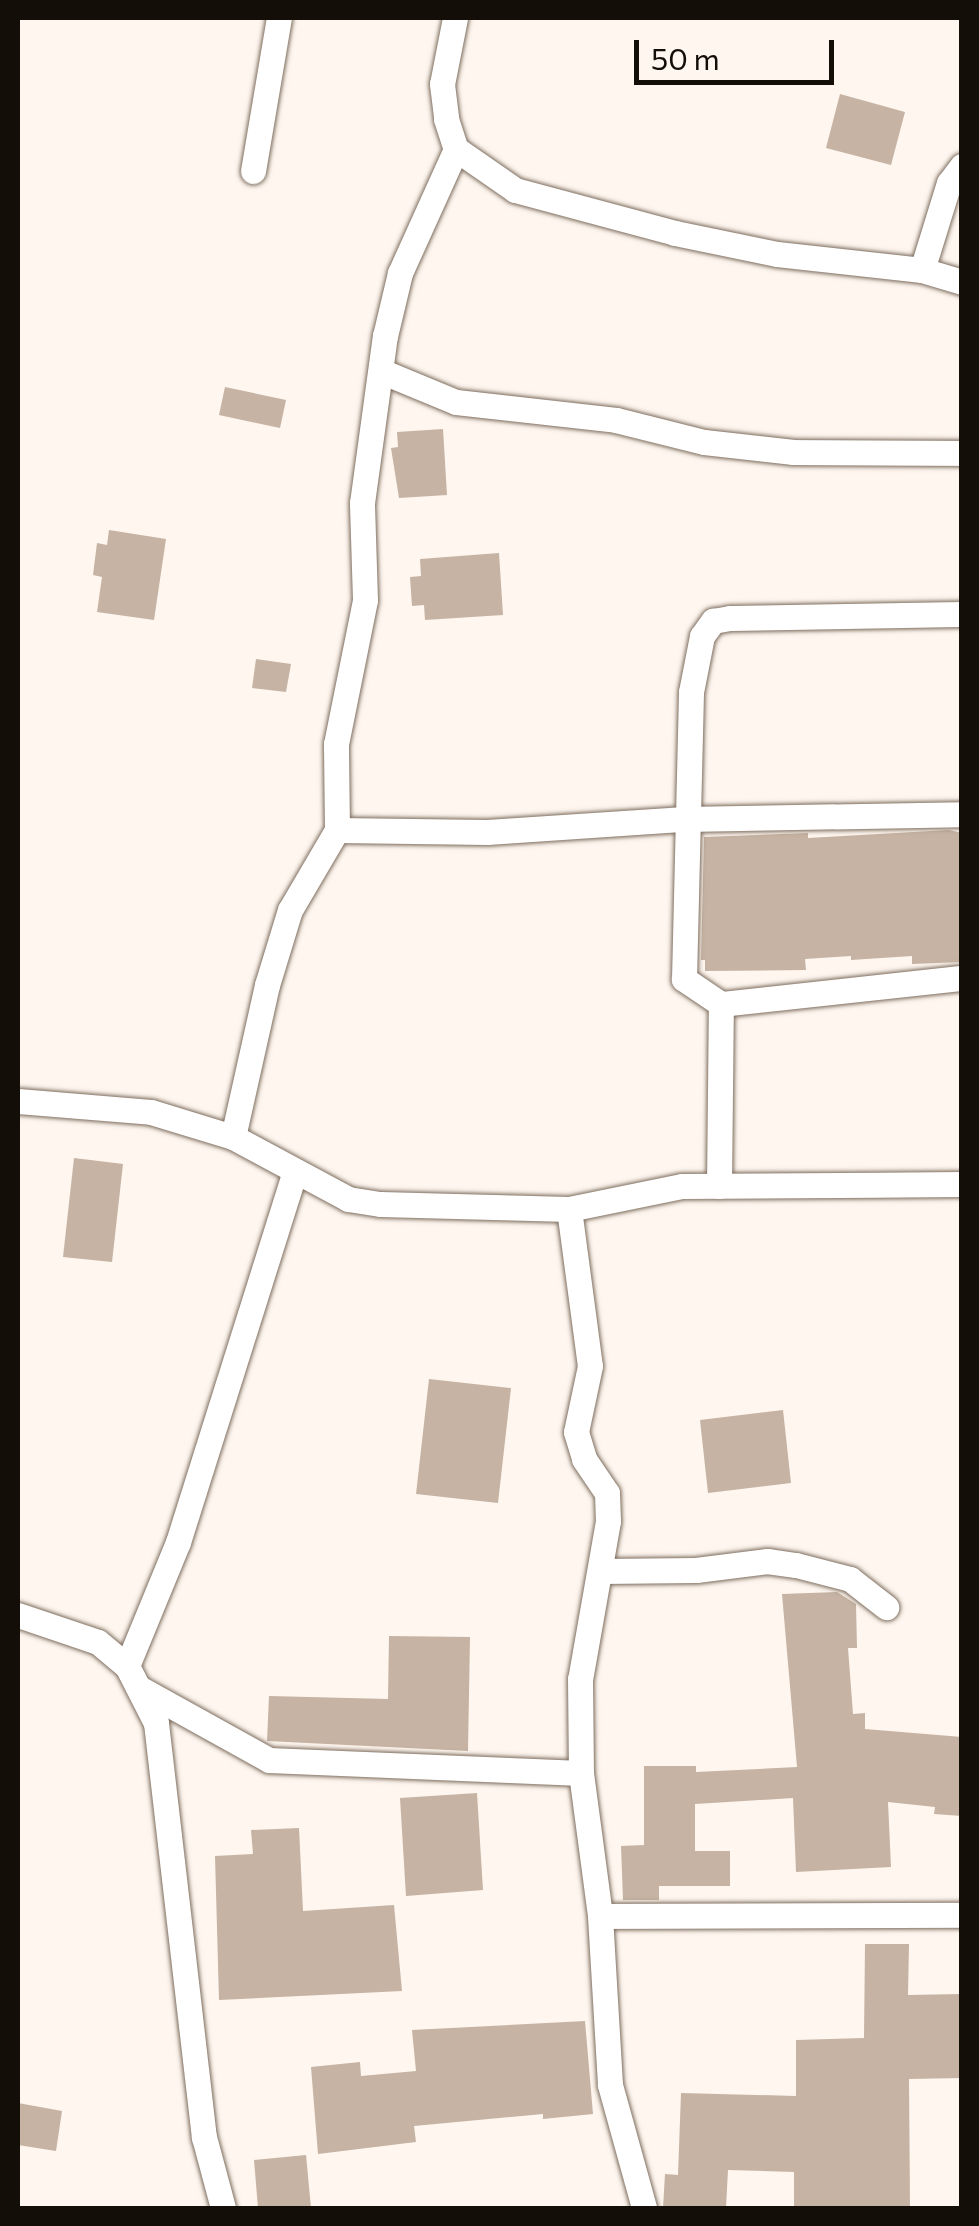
<!DOCTYPE html>
<html>
<head>
<meta charset="utf-8">
<style>
  body { margin:0 }
  #map { position:relative; width:979px; height:2226px; overflow:hidden; background:#fef6ef; font-family:Commissioner,sans-serif }
  div>[style] { position:absolute }
  [style*='--x'] { left:calc(var(--x)*1px); top:calc(var(--y)*1px); width:calc(var(--w)*1px); rotate:calc(var(--a)*1deg) }
  .building>* { inset:0; background:#c6b3a3 }
  .roads { filter:drop-shadow(0 0 2px #7e6d5e) drop-shadow(0 0 2px #7e6d5e) }
  .street>* { height:25px; margin:-12.5px; padding:0 12.5px; transform-origin:12.5px; border-radius:12.5px; background:#fff }
  span { translate:-50% -50%; white-space:nowrap; text-align:center; line-height:1.15; -webkit-text-stroke:10px #fef6ef; paint-order:stroke }
  .frame { position:absolute; inset:0; border:20px solid #140e08; pointer-events:none }
  .scale { position:absolute; left:634px; top:40px; width:200px; height:45px; box-sizing:border-box; border:5px solid #140e08; border-top:0; padding-left:12px; font-size:30px; line-height:35px; white-space:nowrap; color:#140e08; -webkit-text-stroke:8px #fef6ef; paint-order:stroke }
</style>
</head>
<body>
<div id="map">
  <div class="building">
    <div style="clip-path:polygon(840px 94px,905px 112px,891px 165px,826px 148px)"></div>
    <div style="clip-path:polygon(225px 387px,286px 400px,280px 428px,219px 415px)"></div>
    <div style="clip-path:polygon(443px 429px,447px 495px,399px 498px,391px 448px,398px 447px,397px 432px)"></div>
    <div style="clip-path:polygon(109px 530px,166px 539px,154px 620px,97px 612px,102px 577px,93px 575px,97px 543px,107px 545px)"></div>
    <div style="clip-path:polygon(499px 553px,503px 615px,425px 620px,424px 605px,412px 606px,410px 577px,421px 576px,420px 559px)"></div>
    <div style="clip-path:polygon(256px 659px,291px 664px,286px 692px,252px 688px)"></div>
    <div style="clip-path:polygon(949px 830px,962px 833px,962px 962px,912px 964px,912px 956px,851px 960px,851px 956px,805px 959px,806px 970px,705px 971px,705px 960px,701px 960px,704px 837px,808px 833px,808px 838px)"></div>
    <div style="clip-path:polygon(74px 1158px,123px 1164px,112px 1262px,63px 1257px)"></div>
    <div style="clip-path:polygon(429px 1379px,511px 1388px,498px 1503px,416px 1494px)"></div>
    <div style="clip-path:polygon(783px 1410px,791px 1483px,708px 1493px,700px 1420px)"></div>
    <div style="clip-path:polygon(782px 1594px,837px 1592px,856px 1604px,857px 1648px,848px 1648px,853px 1714px,865px 1713px,865px 1729px,962px 1737px,962px 1816px,934px 1814px,935px 1807px,888px 1802px,891px 1867px,796px 1872px,793px 1798px,695px 1804px,695px 1851px,730px 1851px,730px 1886px,659px 1886px,659px 1900px,623px 1900px,621px 1846px,644px 1845px,644px 1766px,696px 1766px,696px 1772px,797px 1767px)"></div>
    <div style="clip-path:polygon(389px 1636px,470px 1637px,468px 1751px,267px 1741px,269px 1696px,388px 1699px)"></div>
    <div style="clip-path:polygon(477px 1793px,483px 1890px,406px 1896px,400px 1798px)"></div>
    <div style="clip-path:polygon(299px 1828px,303px 1911px,394px 1905px,402px 1991px,219px 2000px,215px 1856px,253px 1854px,251px 1830px)"></div>
    <div style="clip-path:polygon(865px 1944px,909px 1944px,908px 1995px,962px 1994px,962px 2078px,909px 2079px,910px 2208px,794px 2208px,794px 2172px,728px 2170px,726px 2208px,663px 2208px,665px 2174px,678px 2175px,681px 2093px,796px 2096px,796px 2040px,864px 2038px)"></div>
    <div style="clip-path:polygon(585px 2021px,593px 2114px,543px 2119px,543px 2114px,414px 2126px,416px 2142px,318px 2154px,311px 2067px,360px 2062px,361px 2076px,416px 2071px,412px 2030px)"></div>
    <div style="clip-path:polygon(18px 2103px,62px 2111px,56px 2151px,18px 2145px)"></div>
    <div style="clip-path:polygon(306px 2155px,311px 2208px,258px 2208px,254px 2160px)"></div>
  </div>
  <div class="roads">
    <div class="street">
      <div style="--x:455;--y:18;--w:67;--a:101.1"></div>
      <div style="--x:442;--y:84;--w:35;--a:83"></div>
      <div style="--x:446;--y:119;--w:32;--a:72"></div>
      <div style="--x:456;--y:149;--w:72;--a:34.8"></div>
      <div style="--x:515;--y:190;--w:166;--a:15"></div>
      <div style="--x:675;--y:233;--w:104;--a:11.6"></div>
      <div style="--x:777;--y:254;--w:146;--a:6.3"></div>
      <div style="--x:922;--y:270;--w:91;--a:-72.8"></div>
      <div style="--x:949;--y:183;--w:21;--a:-53"></div>
      <div style="--x:253;--y:171;--w:155;--a:-80.4"></div>
      <div style="--x:922;--y:270;--w:42;--a:16.7"></div>
      <div style="--x:381;--y:371;--w:81;--a:22.5"></div>
      <div style="--x:456;--y:402;--w:161;--a:6.4"></div>
      <div style="--x:616;--y:420;--w:91;--a:14"></div>
      <div style="--x:704;--y:442;--w:90;--a:6.4"></div>
      <div style="--x:793;--y:452;--w:169;--a:0.3"></div>
      <div style="--x:337;--y:830;--w:150;--a:0.8"></div>
      <div style="--x:487;--y:832;--w:198;--a:-3.8"></div>
      <div style="--x:685;--y:819;--w:277;--a:-1"></div>
      <div style="--x:721;--y:1004;--w:45;--a:-146"></div>
      <div style="--x:684;--y:979;--w:287;--a:-88.6"></div>
      <div style="--x:691;--y:692;--w:57;--a:-78.9"></div>
      <div style="--x:702;--y:636;--w:19;--a:-54"></div>
      <div style="--x:713;--y:621;--w:17;--a:-10"></div>
      <div style="--x:730;--y:618;--w:232;--a:-1"></div>
      <div style="--x:18;--y:1101;--w:133;--a:4.7"></div>
      <div style="--x:151;--y:1112;--w:86;--a:17"></div>
      <div style="--x:233;--y:1137;--w:131;--a:28.3"></div>
      <div style="--x:348;--y:1199;--w:32;--a:9"></div>
      <div style="--x:380;--y:1204;--w:189;--a:1.5"></div>
      <div style="--x:569;--y:1209;--w:115;--a:-11.5"></div>
      <div style="--x:682;--y:1186;--w:280;--a:-0.4"></div>
      <div style="--x:233;--y:1137;--w:156;--a:-77.4"></div>
      <div style="--x:267;--y:985;--w:78;--a:-73"></div>
      <div style="--x:290;--y:910;--w:93;--a:-59.6"></div>
      <div style="--x:337;--y:830;--w:86;--a:-90.7"></div>
      <div style="--x:336;--y:744;--w:147;--a:-78.6"></div>
      <div style="--x:365;--y:600;--w:97;--a:-91.8"></div>
      <div style="--x:362;--y:503;--w:169;--a:-82.2"></div>
      <div style="--x:385;--y:336;--w:65;--a:-76.6"></div>
      <div style="--x:400;--y:273;--w:136;--a:-65.7"></div>
      <div style="--x:719;--y:1186;--w:182;--a:-89.4"></div>
      <div style="--x:721;--y:1004;--w:242;--a:-6.2"></div>
      <div style="--x:569;--y:1209;--w:158;--a:82.4"></div>
      <div style="--x:590;--y:1366;--w:67;--a:102"></div>
      <div style="--x:576;--y:1432;--w:28;--a:73"></div>
      <div style="--x:584;--y:1459;--w:41;--a:55.9"></div>
      <div style="--x:607;--y:1493;--w:28;--a:88"></div>
      <div style="--x:608;--y:1521;--w:160;--a:100"></div>
      <div style="--x:580;--y:1679;--w:94;--a:89.4"></div>
      <div style="--x:601;--y:1571;--w:95;--a:-0.6"></div>
      <div style="--x:696;--y:1570;--w:72;--a:-7.2"></div>
      <div style="--x:767;--y:1561;--w:29;--a:8"></div>
      <div style="--x:796;--y:1565;--w:56;--a:14.5"></div>
      <div style="--x:850;--y:1579;--w:46;--a:37.9"></div>
      <div style="--x:18;--y:1615;--w:84;--a:18.6"></div>
      <div style="--x:98;--y:1642;--w:38;--a:40"></div>
      <div style="--x:127;--y:1666;--w:64;--a:63"></div>
      <div style="--x:156;--y:1723;--w:417;--a:83.4"></div>
      <div style="--x:204;--y:2137;--w:73;--a:75"></div>
      <div style="--x:127;--y:1666;--w:134;--a:-67.6"></div>
      <div style="--x:178;--y:1542;--w:387;--a:-72.5"></div>
      <div style="--x:141;--y:1689;--w:146;--a:29"></div>
      <div style="--x:269;--y:1760;--w:312;--a:2.4"></div>
      <div style="--x:581;--y:1773;--w:144;--a:82.4"></div>
      <div style="--x:600;--y:1916;--w:169;--a:86.6"></div>
      <div style="--x:610;--y:2085;--w:128;--a:74.5"></div>
      <div style="--x:600;--y:1916;--w:362;--a:-0.2"></div>
    </div>
  </div>
  <div class="frame"></div>
  <div class="scale">50 m</div>
</div>
</body>
</html>
